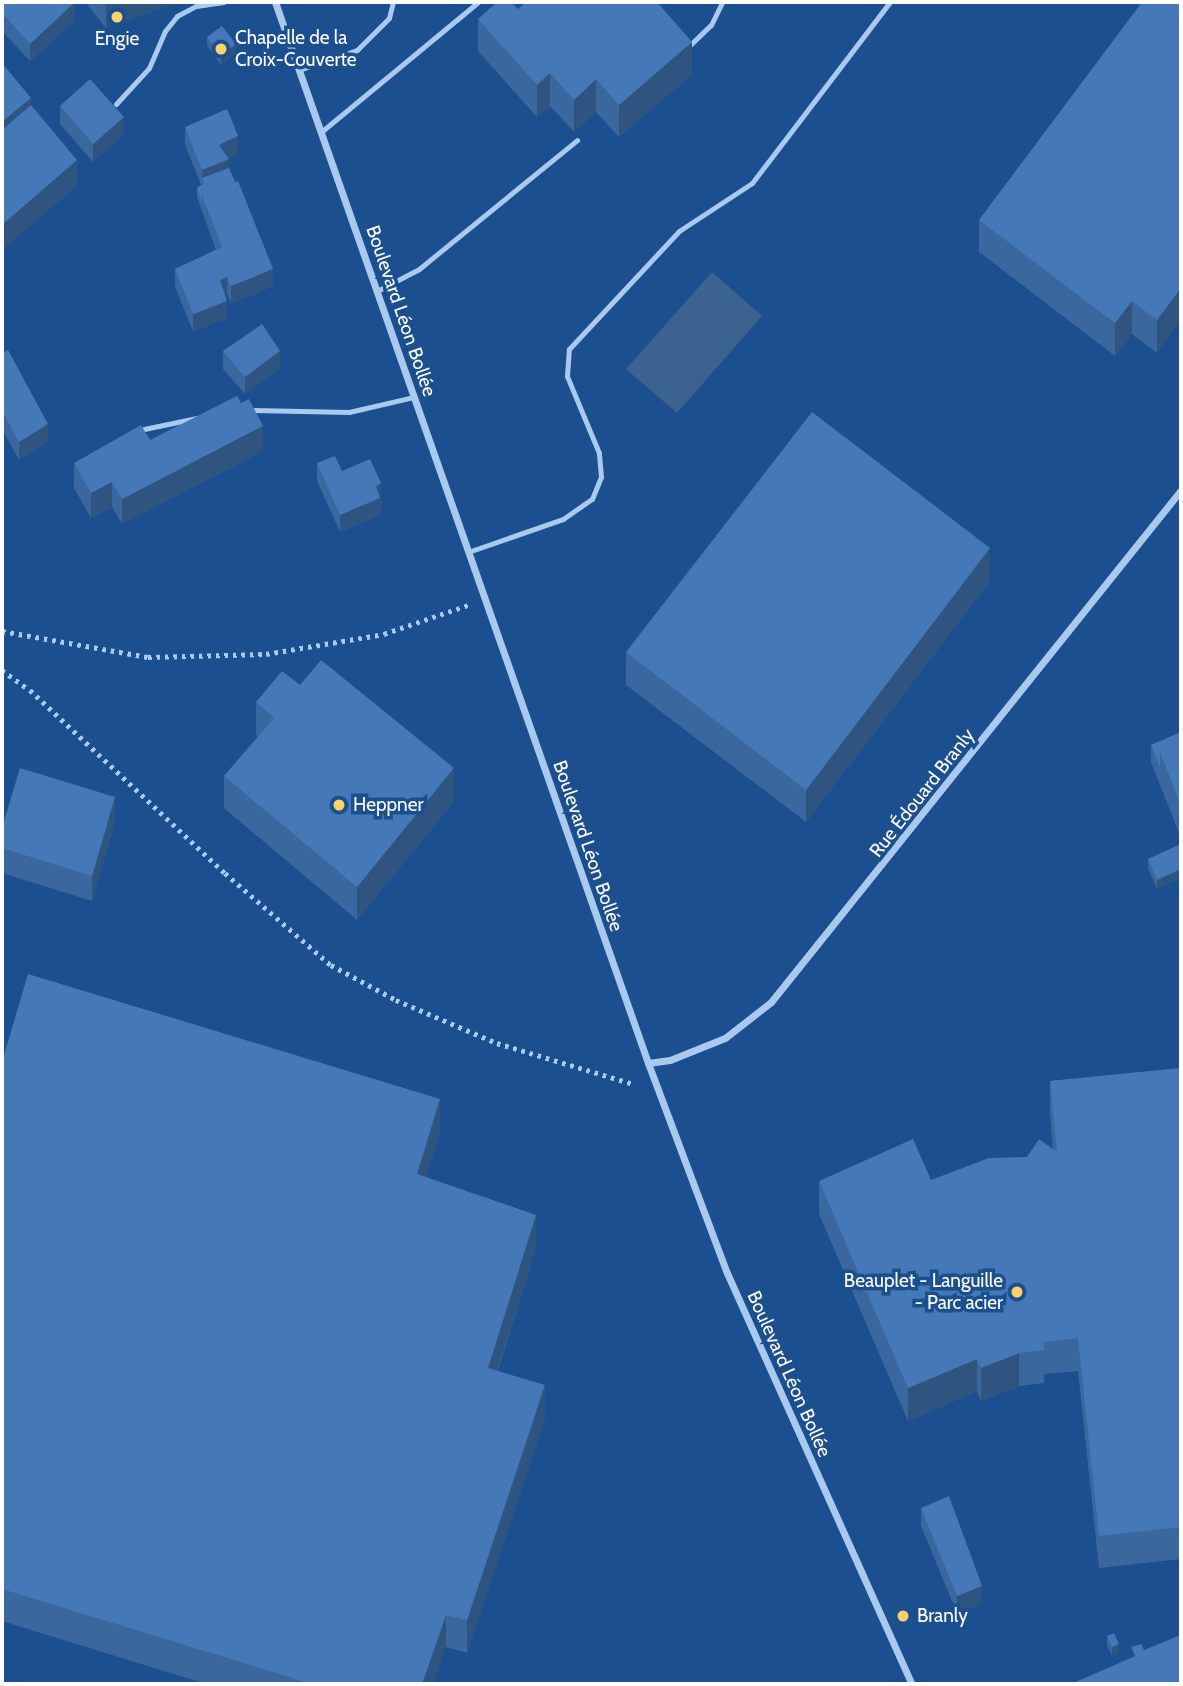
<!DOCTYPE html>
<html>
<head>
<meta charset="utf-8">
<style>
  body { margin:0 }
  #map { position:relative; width:1183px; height:1686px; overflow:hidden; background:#1b4f8f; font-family:Cabin,sans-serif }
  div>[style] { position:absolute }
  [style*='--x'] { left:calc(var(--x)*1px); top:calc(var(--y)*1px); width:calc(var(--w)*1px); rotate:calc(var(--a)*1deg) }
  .water>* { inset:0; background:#3c6290 }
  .path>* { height:4.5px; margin-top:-2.25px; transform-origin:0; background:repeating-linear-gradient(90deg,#a9c9ee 0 3.5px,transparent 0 8.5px) }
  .service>* { height:5px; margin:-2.5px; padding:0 2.5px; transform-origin:2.5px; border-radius:2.5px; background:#a9c9ee }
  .minor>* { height:7px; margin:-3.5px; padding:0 3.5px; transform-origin:3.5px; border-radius:3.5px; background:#a9c9ee }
  .wall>* { inset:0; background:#3a679d }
  .shaded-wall>* { inset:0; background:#305480 }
  .building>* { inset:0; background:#4478b7 }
  .dots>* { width:19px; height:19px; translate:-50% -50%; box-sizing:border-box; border:4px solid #1b4f8f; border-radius:50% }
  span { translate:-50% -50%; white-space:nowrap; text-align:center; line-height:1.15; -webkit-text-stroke:7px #1b4f8f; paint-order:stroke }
  .poi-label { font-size:19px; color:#fff }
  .left { translate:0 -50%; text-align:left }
  .right { translate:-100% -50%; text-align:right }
  .street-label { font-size:19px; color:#fff }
  .frame { position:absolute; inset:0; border:4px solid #fff; pointer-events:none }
</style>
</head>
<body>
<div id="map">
  <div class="water">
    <div style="clip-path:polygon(712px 272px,762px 316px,677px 413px,626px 369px)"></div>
  </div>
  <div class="path">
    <div style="--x:2;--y:631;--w:148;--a:10.1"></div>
    <div style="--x:148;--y:657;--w:118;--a:-1.5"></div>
    <div style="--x:266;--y:654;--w:120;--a:-9.6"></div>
    <div style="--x:384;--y:634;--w:89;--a:-19"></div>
    <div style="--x:2;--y:670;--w:34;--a:36"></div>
    <div style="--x:30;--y:690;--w:267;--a:43.2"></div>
    <div style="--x:225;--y:873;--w:140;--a:41"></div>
    <div style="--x:331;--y:965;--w:74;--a:28.3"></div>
    <div style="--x:396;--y:1000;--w:110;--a:23.1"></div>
    <div style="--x:497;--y:1043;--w:143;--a:16.7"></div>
  </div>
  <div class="service">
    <div style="--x:689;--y:46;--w:30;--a:-44"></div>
    <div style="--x:711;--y:25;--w:25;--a:-64"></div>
    <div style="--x:299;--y:70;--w:61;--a:-19"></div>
    <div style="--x:357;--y:50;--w:45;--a:-45"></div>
    <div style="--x:389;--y:18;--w:16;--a:-76"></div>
    <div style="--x:116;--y:104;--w:49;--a:-47.5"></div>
    <div style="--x:149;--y:68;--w:40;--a:-66.6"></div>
    <div style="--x:165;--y:31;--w:19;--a:-51"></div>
    <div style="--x:177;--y:16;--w:21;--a:-28"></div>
    <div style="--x:196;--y:6;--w:28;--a:-8"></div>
    <div style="--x:321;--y:132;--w:204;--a:-39.6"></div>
    <div style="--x:377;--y:291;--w:47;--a:-27.6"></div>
    <div style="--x:419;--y:269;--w:204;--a:-39.2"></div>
    <div style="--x:248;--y:410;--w:101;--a:1.1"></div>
    <div style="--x:349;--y:412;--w:67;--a:-13"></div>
    <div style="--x:144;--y:429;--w:54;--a:-11.7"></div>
    <div style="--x:468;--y:552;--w:101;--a:-19.2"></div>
    <div style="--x:563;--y:519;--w:35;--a:-35"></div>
    <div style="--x:592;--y:499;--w:24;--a:-68"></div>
    <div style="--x:601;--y:477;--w:24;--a:-95"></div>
    <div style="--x:599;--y:453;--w:83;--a:-112.6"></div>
    <div style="--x:567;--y:376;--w:27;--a:-86"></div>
    <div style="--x:569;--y:349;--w:161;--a:-47"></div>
    <div style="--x:679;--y:231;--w:87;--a:-33.3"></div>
    <div style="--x:752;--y:183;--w:228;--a:-52.7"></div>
  </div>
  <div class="minor">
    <div style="--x:275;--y:2;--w:1125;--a:70.63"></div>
    <div style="--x:648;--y:1063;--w:224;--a:69.4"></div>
    <div style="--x:727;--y:1273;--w:451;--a:65.8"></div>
    <div style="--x:648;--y:1063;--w:22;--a:-8"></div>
    <div style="--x:670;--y:1060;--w:59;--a:-21.8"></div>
    <div style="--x:725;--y:1038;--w:58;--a:-38"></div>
    <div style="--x:771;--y:1002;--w:656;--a:-51.31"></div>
  </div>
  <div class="wall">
    <div style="clip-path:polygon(85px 2px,169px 2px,169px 5px,106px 28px)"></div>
    <div style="clip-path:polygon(1181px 2px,1157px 353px,1132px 334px,1115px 356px,979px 252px,979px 220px)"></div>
    <div style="clip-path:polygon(2px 6px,75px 20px,30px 61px,2px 31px)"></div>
    <div style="clip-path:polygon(518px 9px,692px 74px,619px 137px,596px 112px,574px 132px,550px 106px,537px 117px,478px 51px,478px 19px)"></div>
    <div style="clip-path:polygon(207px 37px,236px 53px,221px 65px,207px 46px)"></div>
    <div style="clip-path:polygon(60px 106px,124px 134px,93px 162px,60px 124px)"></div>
    <div style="clip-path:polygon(185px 127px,238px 153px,228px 158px,229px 168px,273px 286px,231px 304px,227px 294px,225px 295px,227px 318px,193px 331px,175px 287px,175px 269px,216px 250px,197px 197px,197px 188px,201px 185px,185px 145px)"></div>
    <div style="clip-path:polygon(223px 351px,280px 368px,245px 394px,223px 369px)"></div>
    <div style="clip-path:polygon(2px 353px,48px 442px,19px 460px,2px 429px)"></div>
    <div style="clip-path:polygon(150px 440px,263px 451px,122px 524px,112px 507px,91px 518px,74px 488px,74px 463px)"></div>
    <div style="clip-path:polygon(317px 463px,342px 471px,381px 501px,380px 515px,340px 532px,317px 481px)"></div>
    <div style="clip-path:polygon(990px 581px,806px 822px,626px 685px,626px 652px)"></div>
    <div style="clip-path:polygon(256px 702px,454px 801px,357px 920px,224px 808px,224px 776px,258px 737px,256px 735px)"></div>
    <div style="clip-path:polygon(1181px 732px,1181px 838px,1151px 762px,1151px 745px)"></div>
    <div style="clip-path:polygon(115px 823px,92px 901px,2px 873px,2px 828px)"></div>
    <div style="clip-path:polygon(1181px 844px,1157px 889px,1148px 868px,1148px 859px)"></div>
    <div style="clip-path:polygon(2px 1062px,440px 1132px,426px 1177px,536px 1247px,498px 1371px,545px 1418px,467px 1653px,446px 1647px,433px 1684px,206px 1684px,2px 1621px)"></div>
    <div style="clip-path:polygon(1181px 1068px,1181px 1559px,1099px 1568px,1078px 1371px,1044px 1374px,1044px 1383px,1019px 1386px,981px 1401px,977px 1391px,908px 1421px,819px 1214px,819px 1181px,931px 1180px,1027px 1157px,1053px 1149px,1050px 1114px,1050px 1081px)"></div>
    <div style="clip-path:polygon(921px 1508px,982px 1603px,957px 1613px,921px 1526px)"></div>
    <div style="clip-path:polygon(1107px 1636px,1119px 1653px,1112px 1656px,1107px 1645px)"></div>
  </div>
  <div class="shaded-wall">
    <div style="clip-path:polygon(75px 2px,75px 20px,30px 61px,30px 44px)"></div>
    <div style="clip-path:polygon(109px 2px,169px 2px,169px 5px,106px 28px,106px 3px)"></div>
    <div style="clip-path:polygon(692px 42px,692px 74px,619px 137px,619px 105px)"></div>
    <div style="clip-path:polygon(236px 44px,236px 53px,221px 65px,221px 56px)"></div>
    <div style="clip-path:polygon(550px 73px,550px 106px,537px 117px,537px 85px)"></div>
    <div style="clip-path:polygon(596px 79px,596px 112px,574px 132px,574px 100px)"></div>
    <div style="clip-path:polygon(31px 98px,31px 131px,2px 155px,2px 122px)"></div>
    <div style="clip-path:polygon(124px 117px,124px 134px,93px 162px,93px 144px)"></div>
    <div style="clip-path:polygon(238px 136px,238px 153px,219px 163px,219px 145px)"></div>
    <div style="clip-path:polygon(229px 159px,229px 177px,204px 184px,202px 178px,202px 170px)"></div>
    <div style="clip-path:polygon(77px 160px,77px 186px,2px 250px,2px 225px)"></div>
    <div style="clip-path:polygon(273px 269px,273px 286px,231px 304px,231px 286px)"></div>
    <div style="clip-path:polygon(227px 277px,227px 294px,220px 297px,220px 280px)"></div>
    <div style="clip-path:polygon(1181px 288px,1181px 321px,1157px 353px,1157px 320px)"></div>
    <div style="clip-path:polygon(227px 301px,227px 318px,193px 331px,193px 314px)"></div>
    <div style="clip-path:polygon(1132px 301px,1132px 334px,1115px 356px,1115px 323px)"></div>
    <div style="clip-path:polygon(280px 351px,280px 368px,245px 394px,245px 377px)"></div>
    <div style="clip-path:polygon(48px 424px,48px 442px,19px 460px,19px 442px)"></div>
    <div style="clip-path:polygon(263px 426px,263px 451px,122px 524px,122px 499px)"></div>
    <div style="clip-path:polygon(112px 482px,112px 507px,91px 518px,91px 493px)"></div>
    <div style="clip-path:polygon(381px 483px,380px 515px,340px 532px,340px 515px)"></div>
    <div style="clip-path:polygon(990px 548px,990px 581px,806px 822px,806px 790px)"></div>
    <div style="clip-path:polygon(454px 768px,454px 801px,357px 920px,357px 887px)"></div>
    <div style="clip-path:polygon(115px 797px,115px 823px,92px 901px,92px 876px)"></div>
    <div style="clip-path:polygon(1181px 869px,1181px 878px,1157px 889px,1157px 880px)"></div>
    <div style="clip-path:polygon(440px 1099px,440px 1132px,417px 1206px,417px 1174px)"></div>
    <div style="clip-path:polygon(536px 1215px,536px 1247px,488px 1400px,488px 1368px)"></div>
    <div style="clip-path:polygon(1019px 1353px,1019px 1386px,981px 1401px,981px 1368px)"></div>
    <div style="clip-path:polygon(977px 1359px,977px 1391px,908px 1421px,908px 1388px)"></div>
    <div style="clip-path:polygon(545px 1385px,545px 1418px,467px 1653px,467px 1620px)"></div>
    <div style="clip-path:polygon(982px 1586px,982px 1603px,957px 1613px,957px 1596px)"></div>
    <div style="clip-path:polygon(446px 1615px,446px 1647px,433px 1684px,422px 1684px)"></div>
    <div style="clip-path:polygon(1119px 1644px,1119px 1653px,1112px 1656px,1112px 1647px)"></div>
  </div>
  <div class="building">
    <div style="clip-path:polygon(6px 2px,75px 2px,30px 44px,2px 13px,2px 6px)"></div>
    <div style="clip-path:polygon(497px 2px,511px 2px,518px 9px,526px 2px,657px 2px,692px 42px,619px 105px,596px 79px,574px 100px,550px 73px,537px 85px,478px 19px)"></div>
    <div style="clip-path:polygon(1142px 2px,1181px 2px,1181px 288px,1157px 320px,1132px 301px,1115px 323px,979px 220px)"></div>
    <div style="clip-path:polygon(222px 26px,236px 44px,221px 56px,207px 37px)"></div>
    <div style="clip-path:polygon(2px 63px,31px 98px,2px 122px)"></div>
    <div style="clip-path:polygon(90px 79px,124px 117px,93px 144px,60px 106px)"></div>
    <div style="clip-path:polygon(31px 105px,77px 160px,2px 225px,2px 130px)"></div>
    <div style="clip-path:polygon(227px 109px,238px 136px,219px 145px,229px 159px,202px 170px,185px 127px)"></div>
    <div style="clip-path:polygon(229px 168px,235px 182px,202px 195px,202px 203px,197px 188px,204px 184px,202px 178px)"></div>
    <div style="clip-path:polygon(238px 181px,273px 269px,231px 286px,227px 277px,220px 280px,227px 301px,193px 314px,175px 269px,222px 247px,202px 195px)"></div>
    <div style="clip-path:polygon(262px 324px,280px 351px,245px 377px,223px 351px)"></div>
    <div style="clip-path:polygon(8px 350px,48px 424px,19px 442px,2px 411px,2px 353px)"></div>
    <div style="clip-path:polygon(237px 396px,241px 403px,249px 399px,263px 426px,122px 499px,112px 482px,91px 493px,74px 463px,141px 425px,150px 440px)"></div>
    <div style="clip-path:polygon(812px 412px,990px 548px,806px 790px,626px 652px)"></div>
    <div style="clip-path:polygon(335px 456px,342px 471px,370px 459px,381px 483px,376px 487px,380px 498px,340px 515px,317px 463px)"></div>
    <div style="clip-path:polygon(321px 660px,454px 768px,357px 887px,224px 776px,274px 718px,256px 702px,282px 671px,300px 685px)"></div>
    <div style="clip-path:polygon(1181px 732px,1181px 742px,1160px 752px,1160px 767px,1151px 745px)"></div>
    <div style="clip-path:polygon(1181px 742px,1181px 806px,1160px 752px)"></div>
    <div style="clip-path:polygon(20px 768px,115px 797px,92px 876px,2px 848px,2px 828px)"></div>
    <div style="clip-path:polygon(1181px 844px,1181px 869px,1157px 880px,1148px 859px)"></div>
    <div style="clip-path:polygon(28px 974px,440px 1099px,417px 1174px,536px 1215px,488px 1368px,545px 1385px,467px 1620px,446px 1615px,422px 1684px,312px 1684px,2px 1589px,2px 1062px)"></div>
    <div style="clip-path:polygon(1181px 1068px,1181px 1527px,1099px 1536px,1078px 1338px,1044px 1342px,1044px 1350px,1019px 1353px,981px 1368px,977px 1359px,908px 1388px,819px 1181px,913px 1139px,931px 1180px,989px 1158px,1027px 1157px,1039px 1139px,1057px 1152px,1050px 1081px)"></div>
    <div style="clip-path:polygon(949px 1496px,982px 1586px,957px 1596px,921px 1508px)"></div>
    <div style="clip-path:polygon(1114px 1633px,1119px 1644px,1112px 1647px,1107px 1636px)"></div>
    <div style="clip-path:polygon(1181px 1635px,1181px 1684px,1071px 1684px,1135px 1656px,1131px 1647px,1141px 1644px,1144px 1650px)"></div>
  </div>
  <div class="dots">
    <div style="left:117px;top:17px;background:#ffd166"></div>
    <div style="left:221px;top:49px;background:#ffd166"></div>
    <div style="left:339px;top:805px;background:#ffd166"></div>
    <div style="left:1017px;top:1292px;background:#ffd166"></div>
    <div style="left:903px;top:1616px;background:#ffd166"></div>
  </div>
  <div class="poi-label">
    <span class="left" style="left:235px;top:49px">Chapelle de la<br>Croix-Couverte</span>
    <span style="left:117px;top:39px">Engie</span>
    <span class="left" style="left:353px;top:805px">Heppner</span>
    <span class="right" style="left:1003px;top:1292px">Beauplet - Languille<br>- Parc acier</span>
    <span class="left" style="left:917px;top:1616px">Branly</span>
  </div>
  <div class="street-label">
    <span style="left:401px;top:311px;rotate:71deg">Boulevard Léon Bollée</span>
    <span style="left:922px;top:793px;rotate:-52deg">Rue Édouard Branly</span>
    <span style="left:588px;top:846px;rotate:71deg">Boulevard Léon Bollée</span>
    <span style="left:789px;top:1374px;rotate:66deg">Boulevard Léon Bollée</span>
  </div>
  <div class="frame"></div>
</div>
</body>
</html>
